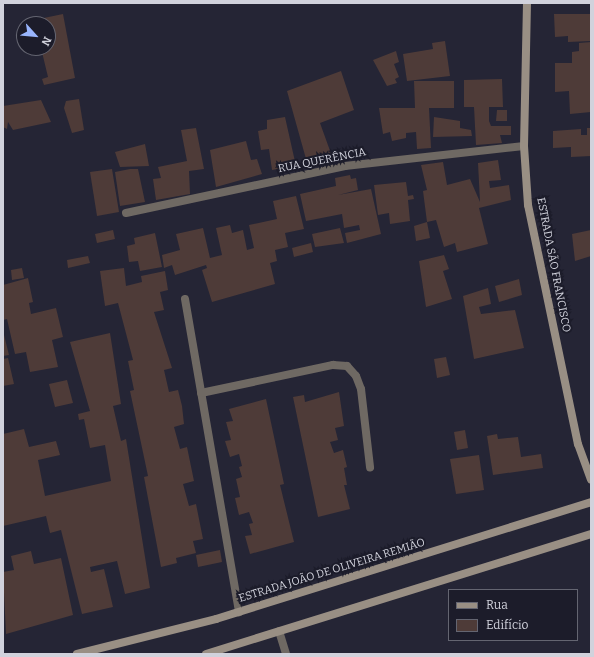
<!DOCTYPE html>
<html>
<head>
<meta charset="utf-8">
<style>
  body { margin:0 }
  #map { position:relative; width:594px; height:657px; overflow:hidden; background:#252535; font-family:Bitter,serif }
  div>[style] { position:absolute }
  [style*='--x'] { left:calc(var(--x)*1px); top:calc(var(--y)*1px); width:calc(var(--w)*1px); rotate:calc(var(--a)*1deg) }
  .building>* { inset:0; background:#4e3b38 }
  .lane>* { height:8px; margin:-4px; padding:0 4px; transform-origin:4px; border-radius:4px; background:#6f6963 }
  .street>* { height:8px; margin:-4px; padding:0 4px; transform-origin:4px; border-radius:4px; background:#6f6963 }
  .secondary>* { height:8px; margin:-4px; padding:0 4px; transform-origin:4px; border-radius:4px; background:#998f84 }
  span { translate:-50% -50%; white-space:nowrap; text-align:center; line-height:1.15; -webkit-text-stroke:4px #1c1c2a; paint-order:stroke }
  .street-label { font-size:11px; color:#d1d2dc }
  .frame { position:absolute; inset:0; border:4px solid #d1d2dc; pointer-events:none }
  .legend { position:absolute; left:448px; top:589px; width:130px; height:52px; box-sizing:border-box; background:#1c1c2a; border:1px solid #646571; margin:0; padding:5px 7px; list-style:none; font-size:12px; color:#d1d2dc }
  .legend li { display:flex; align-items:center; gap:8px; height:20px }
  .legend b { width:20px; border:1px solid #646571 }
  .north { position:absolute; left:16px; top:16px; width:40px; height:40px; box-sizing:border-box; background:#1c1c2a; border:1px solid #646571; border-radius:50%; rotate:117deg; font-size:11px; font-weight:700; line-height:16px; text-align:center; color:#d1d2dc }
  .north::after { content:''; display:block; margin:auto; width:14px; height:18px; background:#99b5fd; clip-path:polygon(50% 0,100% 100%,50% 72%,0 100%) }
</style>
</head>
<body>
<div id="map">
  <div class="building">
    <div style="clip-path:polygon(63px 14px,75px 78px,44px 85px,42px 79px,48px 77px,41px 48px,48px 48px,48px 24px,40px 24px,39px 19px)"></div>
    <div style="clip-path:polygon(554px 14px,591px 14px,591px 41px,568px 42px,568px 36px,555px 37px)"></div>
    <div style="clip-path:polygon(445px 41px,450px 76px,407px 81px,403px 54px,433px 49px,432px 43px)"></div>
    <div style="clip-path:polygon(591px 42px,591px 112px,570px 114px,569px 91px,555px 92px,555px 63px,572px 63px,572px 52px,579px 51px,579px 43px)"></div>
    <div style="clip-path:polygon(396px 51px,399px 62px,394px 64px,399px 77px,395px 79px,397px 83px,387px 86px,373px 60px)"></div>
    <div style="clip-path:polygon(341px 71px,354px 110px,320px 123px,333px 159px,308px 166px,287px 91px)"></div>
    <div style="clip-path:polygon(502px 79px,503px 107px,489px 107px,489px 121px,491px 126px,511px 126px,511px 135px,500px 135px,502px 143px,476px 145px,474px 107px,464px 107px,464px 80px)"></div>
    <div style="clip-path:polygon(414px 81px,454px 81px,454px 108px,429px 108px,431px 148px,417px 149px,416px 132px,406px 133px,406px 138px,392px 141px,390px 132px,383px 134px,379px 108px,415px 108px)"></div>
    <div style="clip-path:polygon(79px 99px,84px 130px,72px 133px,64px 108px,66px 101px)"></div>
    <div style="clip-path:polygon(41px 100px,51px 122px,13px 130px,8px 122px,7px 129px,3px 127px,3px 106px)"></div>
    <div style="clip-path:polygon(497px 110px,507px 110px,507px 121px,496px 121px)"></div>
    <div style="clip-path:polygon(285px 117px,296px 166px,272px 170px,269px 149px,261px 150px,258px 131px,267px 129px,267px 120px)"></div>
    <div style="clip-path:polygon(434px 117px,460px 121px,460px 128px,471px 130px,472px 136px,433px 137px)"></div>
    <div style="clip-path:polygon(196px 128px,204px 169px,189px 171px,190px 194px,156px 200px,153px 179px,161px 178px,158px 167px,187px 161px,181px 130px)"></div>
    <div style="clip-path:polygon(587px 128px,591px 128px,591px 156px,571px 157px,571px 147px,553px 148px,553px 131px,581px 129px,581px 135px,587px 135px)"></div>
    <div style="clip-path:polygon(246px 141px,251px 160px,257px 159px,262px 174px,216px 187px,210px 150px)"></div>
    <div style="clip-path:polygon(145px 144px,149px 166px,120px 167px,115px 152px)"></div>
    <div style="clip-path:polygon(498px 160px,501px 180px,489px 181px,490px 188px,509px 185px,511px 200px,479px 208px,488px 244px,457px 252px,455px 243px,444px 247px,436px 220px,427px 222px,430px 238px,416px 241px,414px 226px,427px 222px,423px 191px,427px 190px,421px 165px,443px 162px,447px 185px,470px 179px,480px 202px,478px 163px)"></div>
    <div style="clip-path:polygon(112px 169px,119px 212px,97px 216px,90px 172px)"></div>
    <div style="clip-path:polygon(130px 169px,138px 169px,145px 202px,120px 206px,115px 172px)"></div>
    <div style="clip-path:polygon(350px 175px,351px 179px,356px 178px,358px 190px,338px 195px,371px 189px,381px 234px,347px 243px,345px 233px,360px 230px,359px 225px,344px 228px,342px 214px,306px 221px,300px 194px,336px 186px,335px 178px)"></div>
    <div style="clip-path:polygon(406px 182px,408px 196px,413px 195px,414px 199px,408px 200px,410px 221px,390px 224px,389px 213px,378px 215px,374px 185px)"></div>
    <div style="clip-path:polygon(296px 196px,304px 229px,285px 233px,288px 247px,275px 250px,277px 261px,270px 263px,275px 284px,212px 302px,202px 270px,207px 268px,206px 265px,175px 275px,172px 265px,164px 268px,162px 255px,180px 250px,176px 234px,203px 228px,210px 258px,222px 255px,216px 228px,230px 225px,232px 233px,243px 230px,247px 250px,254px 248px,249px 225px,277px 219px,273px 201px)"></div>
    <div style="clip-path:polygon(340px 228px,344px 243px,315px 247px,312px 234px)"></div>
    <div style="clip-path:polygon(113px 230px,115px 239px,97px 243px,95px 234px)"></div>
    <div style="clip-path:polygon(591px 230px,591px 256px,575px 261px,572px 234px)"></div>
    <div style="clip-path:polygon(155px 233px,162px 267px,140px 271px,138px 261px,129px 262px,127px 246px,135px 244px,134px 238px)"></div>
    <div style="clip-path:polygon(311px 243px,313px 252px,294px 257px,292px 248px)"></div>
    <div style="clip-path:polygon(444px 255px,449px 269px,443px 271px,452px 299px,426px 307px,419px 261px)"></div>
    <div style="clip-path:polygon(88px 256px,90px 263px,68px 268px,67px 260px)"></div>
    <div style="clip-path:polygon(22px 268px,24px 278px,12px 280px,11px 270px)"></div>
    <div style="clip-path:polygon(124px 268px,126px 286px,142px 282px,141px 276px,165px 271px,168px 290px,160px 292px,164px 310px,154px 312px,172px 368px,164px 370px,169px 392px,178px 390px,182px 406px,184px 424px,174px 427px,180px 449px,187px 447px,194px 481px,183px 484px,189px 506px,196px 504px,203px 539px,193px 541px,196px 553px,176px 558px,177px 563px,161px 567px,144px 477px,148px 476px,130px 391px,134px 390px,128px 361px,133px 360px,118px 303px,105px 306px,100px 271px)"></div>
    <div style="clip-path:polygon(28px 278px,33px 302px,29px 303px,31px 314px,56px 308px,63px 337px,52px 340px,58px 367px,30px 372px,26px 352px,15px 354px,7px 319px,3px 320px,3px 285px)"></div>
    <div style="clip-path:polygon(519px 279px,522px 295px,499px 302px,495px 286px)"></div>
    <div style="clip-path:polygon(488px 288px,491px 304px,479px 307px,481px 314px,515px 310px,524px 348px,474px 359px,463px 296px)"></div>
    <div style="clip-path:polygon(3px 331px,9px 355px,3px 356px)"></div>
    <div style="clip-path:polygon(110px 333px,121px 404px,113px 406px,121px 441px,126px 439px,150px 588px,125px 594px,117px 561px,90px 567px,91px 572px,104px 569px,113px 607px,82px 614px,61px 530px,50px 533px,46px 516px,3px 526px,3px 434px,24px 429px,29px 447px,56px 441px,60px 455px,38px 460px,45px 496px,111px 481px,105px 445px,90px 448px,84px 419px,79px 420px,78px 414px,90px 411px,70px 342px)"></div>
    <div style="clip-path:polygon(446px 357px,450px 375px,437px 378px,434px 359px)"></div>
    <div style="clip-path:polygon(8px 358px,14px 384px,3px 386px,3px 359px)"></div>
    <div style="clip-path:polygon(67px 380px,73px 403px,55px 407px,49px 384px)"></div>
    <div style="clip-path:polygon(339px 392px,344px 426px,335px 428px,338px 440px,330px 442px,334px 453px,343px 450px,347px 467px,344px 468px,347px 485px,344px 485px,350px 509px,318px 517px,293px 397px,304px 395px,305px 402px)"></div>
    <div style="clip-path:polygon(266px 399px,284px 484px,280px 485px,294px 542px,250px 554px,245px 536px,252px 535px,249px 524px,253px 523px,249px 512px,239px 515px,235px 498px,240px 497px,236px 479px,242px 477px,239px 467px,242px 466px,239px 454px,230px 457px,225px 441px,231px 440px,226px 422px,233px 421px,229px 409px)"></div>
    <div style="clip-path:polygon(465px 430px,468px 448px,457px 450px,454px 432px)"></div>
    <div style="clip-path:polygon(497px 434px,498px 439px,518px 437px,521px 457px,541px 454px,543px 468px,493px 475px,487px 436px)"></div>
    <div style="clip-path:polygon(479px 455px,484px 490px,456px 494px,450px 459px)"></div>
    <div style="clip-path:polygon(220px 550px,222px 562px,198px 567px,196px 555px)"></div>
    <div style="clip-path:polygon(31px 551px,34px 564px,61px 558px,73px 615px,6px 634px,3px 572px,14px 570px,11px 556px)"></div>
  </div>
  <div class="lane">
    <div style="--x:279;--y:631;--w:24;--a:73"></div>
  </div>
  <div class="street">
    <div style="--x:126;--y:213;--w:224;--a:-12.1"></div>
    <div style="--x:345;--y:166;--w:180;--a:-6.4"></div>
    <div style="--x:185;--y:299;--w:318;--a:80.2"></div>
    <div style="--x:201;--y:393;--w:135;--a:-12"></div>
    <div style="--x:333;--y:365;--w:14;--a:4"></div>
    <div style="--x:347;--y:366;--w:13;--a:48"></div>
    <div style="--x:356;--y:376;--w:14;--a:69"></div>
    <div style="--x:361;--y:389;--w:79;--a:83.4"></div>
  </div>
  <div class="secondary">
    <div style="--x:527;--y:3;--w:143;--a:91.2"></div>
    <div style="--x:524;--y:146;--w:59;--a:86.1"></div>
    <div style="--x:528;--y:205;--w:244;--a:78.2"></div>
    <div style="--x:578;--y:444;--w:38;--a:70"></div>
    <div style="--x:77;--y:654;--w:143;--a:-14.1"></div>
    <div style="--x:216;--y:619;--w:393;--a:-17.3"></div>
    <div style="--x:206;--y:654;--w:403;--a:-17.3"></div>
  </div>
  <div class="street-label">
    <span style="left:322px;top:161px;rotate:-11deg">RUA QUERÊNCIA</span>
    <span style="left:553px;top:265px;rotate:79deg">ESTRADA SÃO FRANCISCO</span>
    <span style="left:332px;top:571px;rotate:-17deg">ESTRADA JOÃO DE OLIVEIRA REMIÃO</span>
  </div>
  <div class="frame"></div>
  <ul class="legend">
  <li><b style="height:5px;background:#998f84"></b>Rua</li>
  <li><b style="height:11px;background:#4e3b38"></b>Edifício</li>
  </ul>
  <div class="north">N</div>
</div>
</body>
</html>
